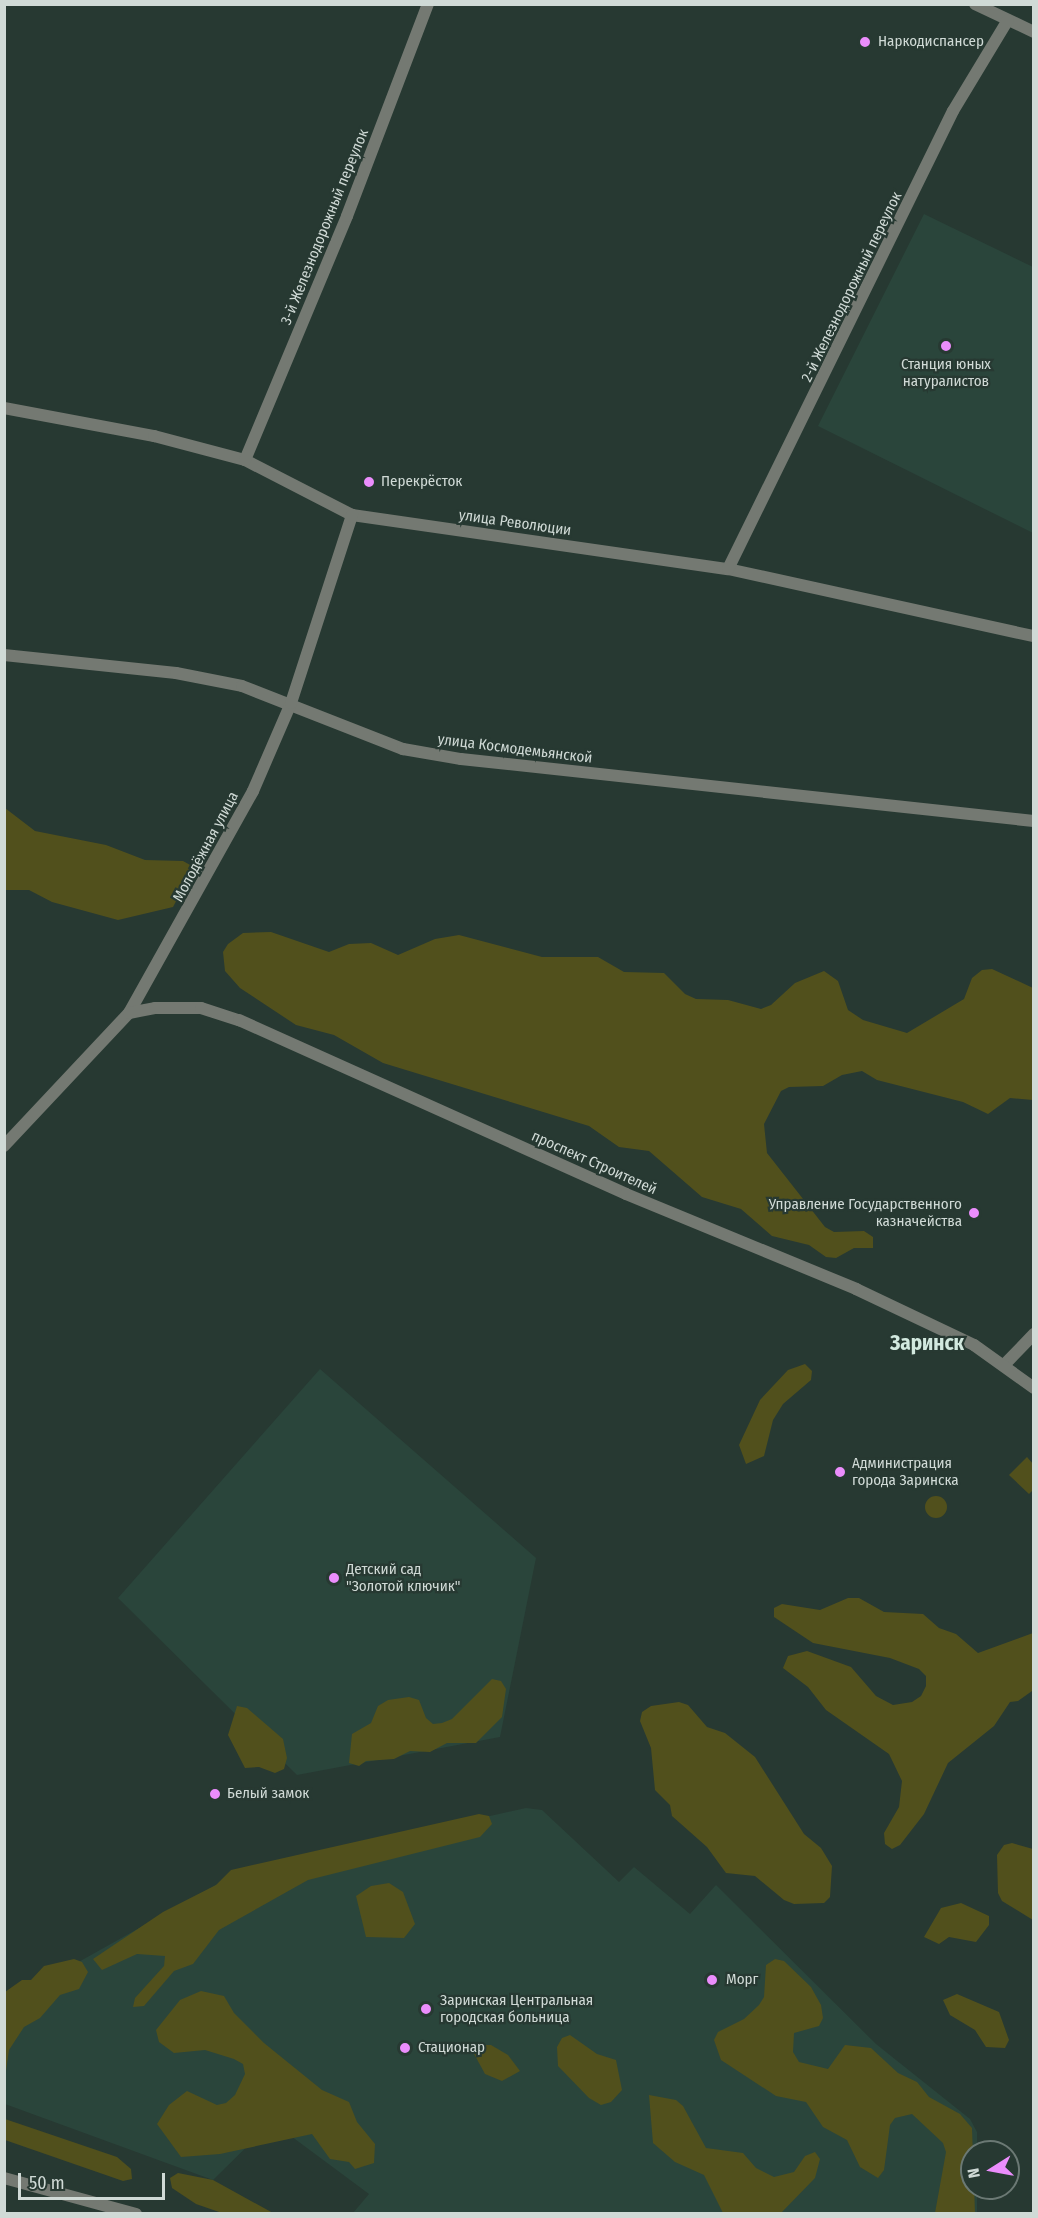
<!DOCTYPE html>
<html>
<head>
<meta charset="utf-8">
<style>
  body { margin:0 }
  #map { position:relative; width:1038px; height:2218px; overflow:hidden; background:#273932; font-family:"Fira Sans Condensed",sans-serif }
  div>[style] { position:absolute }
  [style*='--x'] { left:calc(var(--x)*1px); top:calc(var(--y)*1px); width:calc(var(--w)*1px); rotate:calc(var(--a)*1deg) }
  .built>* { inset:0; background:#2a453b }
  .green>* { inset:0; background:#51501c }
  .round { border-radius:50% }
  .minor>* { height:12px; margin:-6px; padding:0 6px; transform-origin:6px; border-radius:6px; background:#747972 }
  .tertiary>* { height:12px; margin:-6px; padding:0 6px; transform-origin:6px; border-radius:6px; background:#747972 }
  .dots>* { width:16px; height:16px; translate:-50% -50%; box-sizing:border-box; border:3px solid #273932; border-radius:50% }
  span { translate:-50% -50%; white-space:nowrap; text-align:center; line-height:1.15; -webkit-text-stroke:4.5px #273932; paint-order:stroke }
  .poi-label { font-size:15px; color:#d0dad6 }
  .left { translate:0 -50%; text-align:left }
  .right { translate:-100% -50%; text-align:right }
  .street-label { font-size:15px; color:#d0dad6 }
  .district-label { font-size:21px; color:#d2e9df; font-weight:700 }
  .frame { position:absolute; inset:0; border:6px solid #d0dad6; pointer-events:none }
  .north { position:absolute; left:960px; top:2140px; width:60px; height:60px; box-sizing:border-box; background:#273932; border:2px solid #6b7974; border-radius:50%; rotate:259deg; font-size:16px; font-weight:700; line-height:24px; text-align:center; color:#d0dad6 }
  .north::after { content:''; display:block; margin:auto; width:21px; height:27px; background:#eb8dfc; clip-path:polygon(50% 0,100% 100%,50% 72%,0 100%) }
  .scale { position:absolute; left:18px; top:2173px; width:147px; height:27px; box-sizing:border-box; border:3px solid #d0dad6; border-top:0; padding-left:8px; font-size:18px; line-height:21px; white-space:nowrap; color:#d0dad6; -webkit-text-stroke:4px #273932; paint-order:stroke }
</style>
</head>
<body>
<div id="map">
  <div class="built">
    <div style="clip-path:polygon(924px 214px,1033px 267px,1033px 533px,818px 426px)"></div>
    <div style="clip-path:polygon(320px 1369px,536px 1558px,500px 1737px,297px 1775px,118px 1598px)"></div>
    <div style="clip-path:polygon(526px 1808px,542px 1810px,619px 1882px,634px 1867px,690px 1914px,716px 1885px,876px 2044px,970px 2119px,977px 2132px,977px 2152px,972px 2152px,972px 2188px,977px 2188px,977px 2213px,353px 2213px,369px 2194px,272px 2122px,213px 2180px,5px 2104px,4px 2022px,18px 1996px,239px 1872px)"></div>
  </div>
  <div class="green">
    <div style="clip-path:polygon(5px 808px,35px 831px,106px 845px,145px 860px,183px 861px,192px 866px,191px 883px,183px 888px,173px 907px,118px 920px,52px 902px,29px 890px,5px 890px)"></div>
    <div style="clip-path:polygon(271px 932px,329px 952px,349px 944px,371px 943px,398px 955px,435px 939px,459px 935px,542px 957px,598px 957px,624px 972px,664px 973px,685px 994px,696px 999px,728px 1000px,761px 1009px,771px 1005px,795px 983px,824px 971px,838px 981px,848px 1010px,863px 1020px,907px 1033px,964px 999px,972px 978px,982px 970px,992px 969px,1033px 988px,1033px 1100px,1010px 1098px,988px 1114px,963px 1102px,877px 1080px,862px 1071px,842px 1075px,823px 1086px,789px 1087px,781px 1091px,764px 1124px,767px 1153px,825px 1227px,834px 1232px,864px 1231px,873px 1237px,873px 1248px,854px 1248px,836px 1258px,826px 1257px,809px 1245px,772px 1236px,741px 1209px,702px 1197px,649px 1151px,619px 1147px,589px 1126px,383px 1063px,334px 1035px,296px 1025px,240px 988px,225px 971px,223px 952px,228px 944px,243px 933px)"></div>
    <div style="clip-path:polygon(805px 1364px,812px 1371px,811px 1380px,783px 1404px,773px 1420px,764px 1456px,746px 1464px,739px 1445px,760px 1400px,788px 1370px)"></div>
    <div style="clip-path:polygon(1027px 1457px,1033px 1464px,1033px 1490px,1029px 1494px,1009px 1475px)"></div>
    <div class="round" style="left:925px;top:1496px;width:22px;height:22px"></div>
    <div style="clip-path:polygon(848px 1598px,859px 1598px,884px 1612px,923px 1614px,939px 1628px,956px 1634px,978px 1653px,1033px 1633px,1032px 1691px,1018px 1701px,1010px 1702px,994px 1726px,948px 1763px,924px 1814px,900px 1845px,892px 1849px,885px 1844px,884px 1833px,899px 1807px,902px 1781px,889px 1754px,826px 1710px,808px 1687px,783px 1668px,788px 1656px,807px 1651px,851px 1667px,876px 1696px,893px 1705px,912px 1702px,921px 1696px,926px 1686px,926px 1676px,919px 1669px,890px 1658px,813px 1643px,774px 1617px,774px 1608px,782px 1604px,820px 1610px)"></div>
    <div style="clip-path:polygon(492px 1679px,501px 1681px,506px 1689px,502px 1717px,476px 1743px,447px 1743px,430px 1752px,410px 1751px,394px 1759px,366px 1761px,359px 1766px,349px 1763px,352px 1734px,371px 1723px,378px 1706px,388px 1700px,409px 1697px,419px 1700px,426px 1718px,433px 1724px,442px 1723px,452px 1719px)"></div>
    <div style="clip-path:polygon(679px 1702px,688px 1705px,707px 1727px,725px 1733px,755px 1757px,804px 1834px,821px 1848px,832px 1866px,830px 1897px,824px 1903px,794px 1904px,784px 1900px,755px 1876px,726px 1873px,707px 1847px,672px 1816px,670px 1805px,655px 1790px,651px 1748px,640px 1721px,642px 1712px,651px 1706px)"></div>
    <div style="clip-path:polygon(237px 1706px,247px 1708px,283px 1739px,287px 1758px,284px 1769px,275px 1773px,259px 1767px,245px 1768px,228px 1735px)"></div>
    <div style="clip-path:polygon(479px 1814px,489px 1816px,492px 1824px,480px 1837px,308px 1880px,219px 1930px,193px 1964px,174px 1971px,144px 2006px,133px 2007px,135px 1998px,164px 1966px,165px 1956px,137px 1954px,102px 1970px,93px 1959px,163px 1912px,216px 1885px,231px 1870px)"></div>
    <div style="clip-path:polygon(1012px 1843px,1033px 1849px,1033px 1920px,1002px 1901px,998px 1893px,997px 1855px,1004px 1845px)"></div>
    <div style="clip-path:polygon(389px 1883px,403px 1892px,415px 1924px,404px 1938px,366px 1937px,356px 1896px,371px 1886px)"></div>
    <div style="clip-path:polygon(961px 1903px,989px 1916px,989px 1925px,976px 1942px,949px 1937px,939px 1944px,924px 1937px,941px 1908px)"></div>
    <div style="clip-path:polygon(74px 1959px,82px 1962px,88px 1972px,79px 1989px,60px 1995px,40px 2018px,24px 2027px,9px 2050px,5px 2078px,5px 1992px,22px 1980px,31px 1980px,44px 1966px)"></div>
    <div style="clip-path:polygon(775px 1959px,784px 1961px,811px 1987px,821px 2005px,823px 2018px,819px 2026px,794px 2033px,793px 2052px,799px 2062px,828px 2069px,845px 2045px,871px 2048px,898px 2073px,917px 2082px,929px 2097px,960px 2114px,972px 2128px,975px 2213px,935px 2213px,946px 2152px,943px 2143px,912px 2114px,895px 2118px,890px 2125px,884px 2170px,878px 2178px,860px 2167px,847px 2140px,823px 2127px,806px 2102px,776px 2096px,721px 2060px,714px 2040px,718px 2032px,744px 2019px,759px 2005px,764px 1997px,766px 1965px)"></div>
    <div style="clip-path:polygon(201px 1991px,224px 1996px,234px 2013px,264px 2043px,322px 2090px,349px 2102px,357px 2122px,375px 2144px,374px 2163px,355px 2169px,349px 2162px,330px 2159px,312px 2134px,220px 2154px,181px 2157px,157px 2124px,169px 2105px,187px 2091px,217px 2105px,226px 2103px,235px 2095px,245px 2074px,243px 2064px,234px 2059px,205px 2050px,174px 2053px,159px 2042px,156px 2030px,180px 2000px)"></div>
    <div style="clip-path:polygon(957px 1994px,999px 2012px,1009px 2040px,1005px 2048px,986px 2047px,975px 2030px,950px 2015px,943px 2000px)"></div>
    <div style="clip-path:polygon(570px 2035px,597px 2054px,616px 2060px,622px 2090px,611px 2102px,601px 2105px,589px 2098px,558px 2066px,557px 2047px,562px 2038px)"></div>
    <div style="clip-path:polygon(482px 2045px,491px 2045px,508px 2055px,520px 2071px,502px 2081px,485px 2074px,473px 2052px)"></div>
    <div style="clip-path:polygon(649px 2095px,676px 2100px,683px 2106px,706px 2148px,743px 2153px,756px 2168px,774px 2177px,794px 2172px,805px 2156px,815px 2152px,820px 2159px,815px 2178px,781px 2213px,723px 2213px,704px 2175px,675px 2162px,653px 2143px)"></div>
    <div style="clip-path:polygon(5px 2119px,117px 2157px,131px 2169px,132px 2179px,123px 2181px,5px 2140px)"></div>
    <div style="clip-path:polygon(178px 2173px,213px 2180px,273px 2213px,222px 2213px,196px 2204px,172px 2188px,170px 2178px)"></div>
  </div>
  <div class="minor">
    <div style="--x:975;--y:4;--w:65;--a:25.4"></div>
    <div style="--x:4;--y:408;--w:153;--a:10.6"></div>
    <div style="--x:154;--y:436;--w:94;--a:14.8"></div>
    <div style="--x:245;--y:460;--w:120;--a:27.2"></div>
    <div style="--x:352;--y:515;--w:380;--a:8.2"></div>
    <div style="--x:728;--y:569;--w:313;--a:12.4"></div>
    <div style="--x:245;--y:460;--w:264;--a:-67.3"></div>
    <div style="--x:347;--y:216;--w:227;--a:-69.1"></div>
    <div style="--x:728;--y:569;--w:510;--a:-63.84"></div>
    <div style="--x:953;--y:111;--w:106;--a:-58.9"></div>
    <div style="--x:4;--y:655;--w:173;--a:6"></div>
    <div style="--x:176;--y:673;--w:67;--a:11.1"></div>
    <div style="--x:242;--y:686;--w:173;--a:21.4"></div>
    <div style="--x:403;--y:749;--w:59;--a:9.8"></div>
    <div style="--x:461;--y:759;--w:576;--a:6.18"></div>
    <div style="--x:129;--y:1013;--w:254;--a:-60.8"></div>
    <div style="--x:253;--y:791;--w:96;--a:-66.6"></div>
    <div style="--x:291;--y:703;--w:198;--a:-72"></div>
    <div style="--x:1005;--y:1364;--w:42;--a:-46"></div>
  </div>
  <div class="tertiary">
    <div style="--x:4;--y:1146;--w:183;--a:-46.8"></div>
    <div style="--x:129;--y:1013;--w:26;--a:-11"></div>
    <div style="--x:155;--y:1008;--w:46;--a:0"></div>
    <div style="--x:201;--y:1008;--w:40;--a:18"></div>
    <div style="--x:239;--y:1020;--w:424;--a:24.2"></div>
    <div style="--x:626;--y:1194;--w:249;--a:22.4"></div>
    <div style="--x:856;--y:1289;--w:131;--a:25.4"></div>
    <div style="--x:974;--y:1345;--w:74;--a:35.6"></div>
    <div style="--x:4;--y:2178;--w:137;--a:15.3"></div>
  </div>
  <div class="dots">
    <div style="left:865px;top:42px;background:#eb8dfc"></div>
    <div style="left:946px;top:346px;background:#eb8dfc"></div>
    <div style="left:369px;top:482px;background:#eb8dfc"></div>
    <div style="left:974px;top:1213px;background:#eb8dfc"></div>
    <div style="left:840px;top:1472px;background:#eb8dfc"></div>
    <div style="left:334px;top:1578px;background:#eb8dfc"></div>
    <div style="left:215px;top:1794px;background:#eb8dfc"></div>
    <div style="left:712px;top:1980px;background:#eb8dfc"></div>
    <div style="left:426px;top:2009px;background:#eb8dfc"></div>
    <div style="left:405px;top:2048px;background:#eb8dfc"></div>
  </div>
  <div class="poi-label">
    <span class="left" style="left:878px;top:42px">Наркодиспансер</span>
    <span style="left:946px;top:373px">Станция юных<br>натуралистов</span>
    <span class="left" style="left:381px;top:482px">Перекрёсток</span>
    <span class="right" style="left:962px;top:1213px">Управление Государственного<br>казначейства</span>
    <span class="left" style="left:852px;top:1472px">Администрация<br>города Заринска</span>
    <span class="left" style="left:346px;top:1578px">Детский сад<br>"Золотой ключик"</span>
    <span class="left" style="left:227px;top:1794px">Белый замок</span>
    <span class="left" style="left:726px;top:1980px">Морг</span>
    <span class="left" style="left:440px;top:2009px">Заринская Центральная<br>городская больница</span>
    <span class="left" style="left:418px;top:2048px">Стационар</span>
  </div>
  <div class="street-label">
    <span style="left:325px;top:227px;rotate:-68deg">3-й Железнодорожный переулок</span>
    <span style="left:852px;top:287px;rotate:-64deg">2-й Железнодорожный переулок</span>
    <span style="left:515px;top:523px;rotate:8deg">улица Революции</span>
    <span style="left:515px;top:749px;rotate:7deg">улица Космодемьянской</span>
    <span style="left:206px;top:847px;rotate:-62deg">Молодёжная улица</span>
    <span style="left:594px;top:1163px;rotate:24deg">проспект Строителей</span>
  </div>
  <div class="district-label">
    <span style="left:927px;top:1343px">Заринск</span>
  </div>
  <div class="frame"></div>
  <div class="north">N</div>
  <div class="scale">50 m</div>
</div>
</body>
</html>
